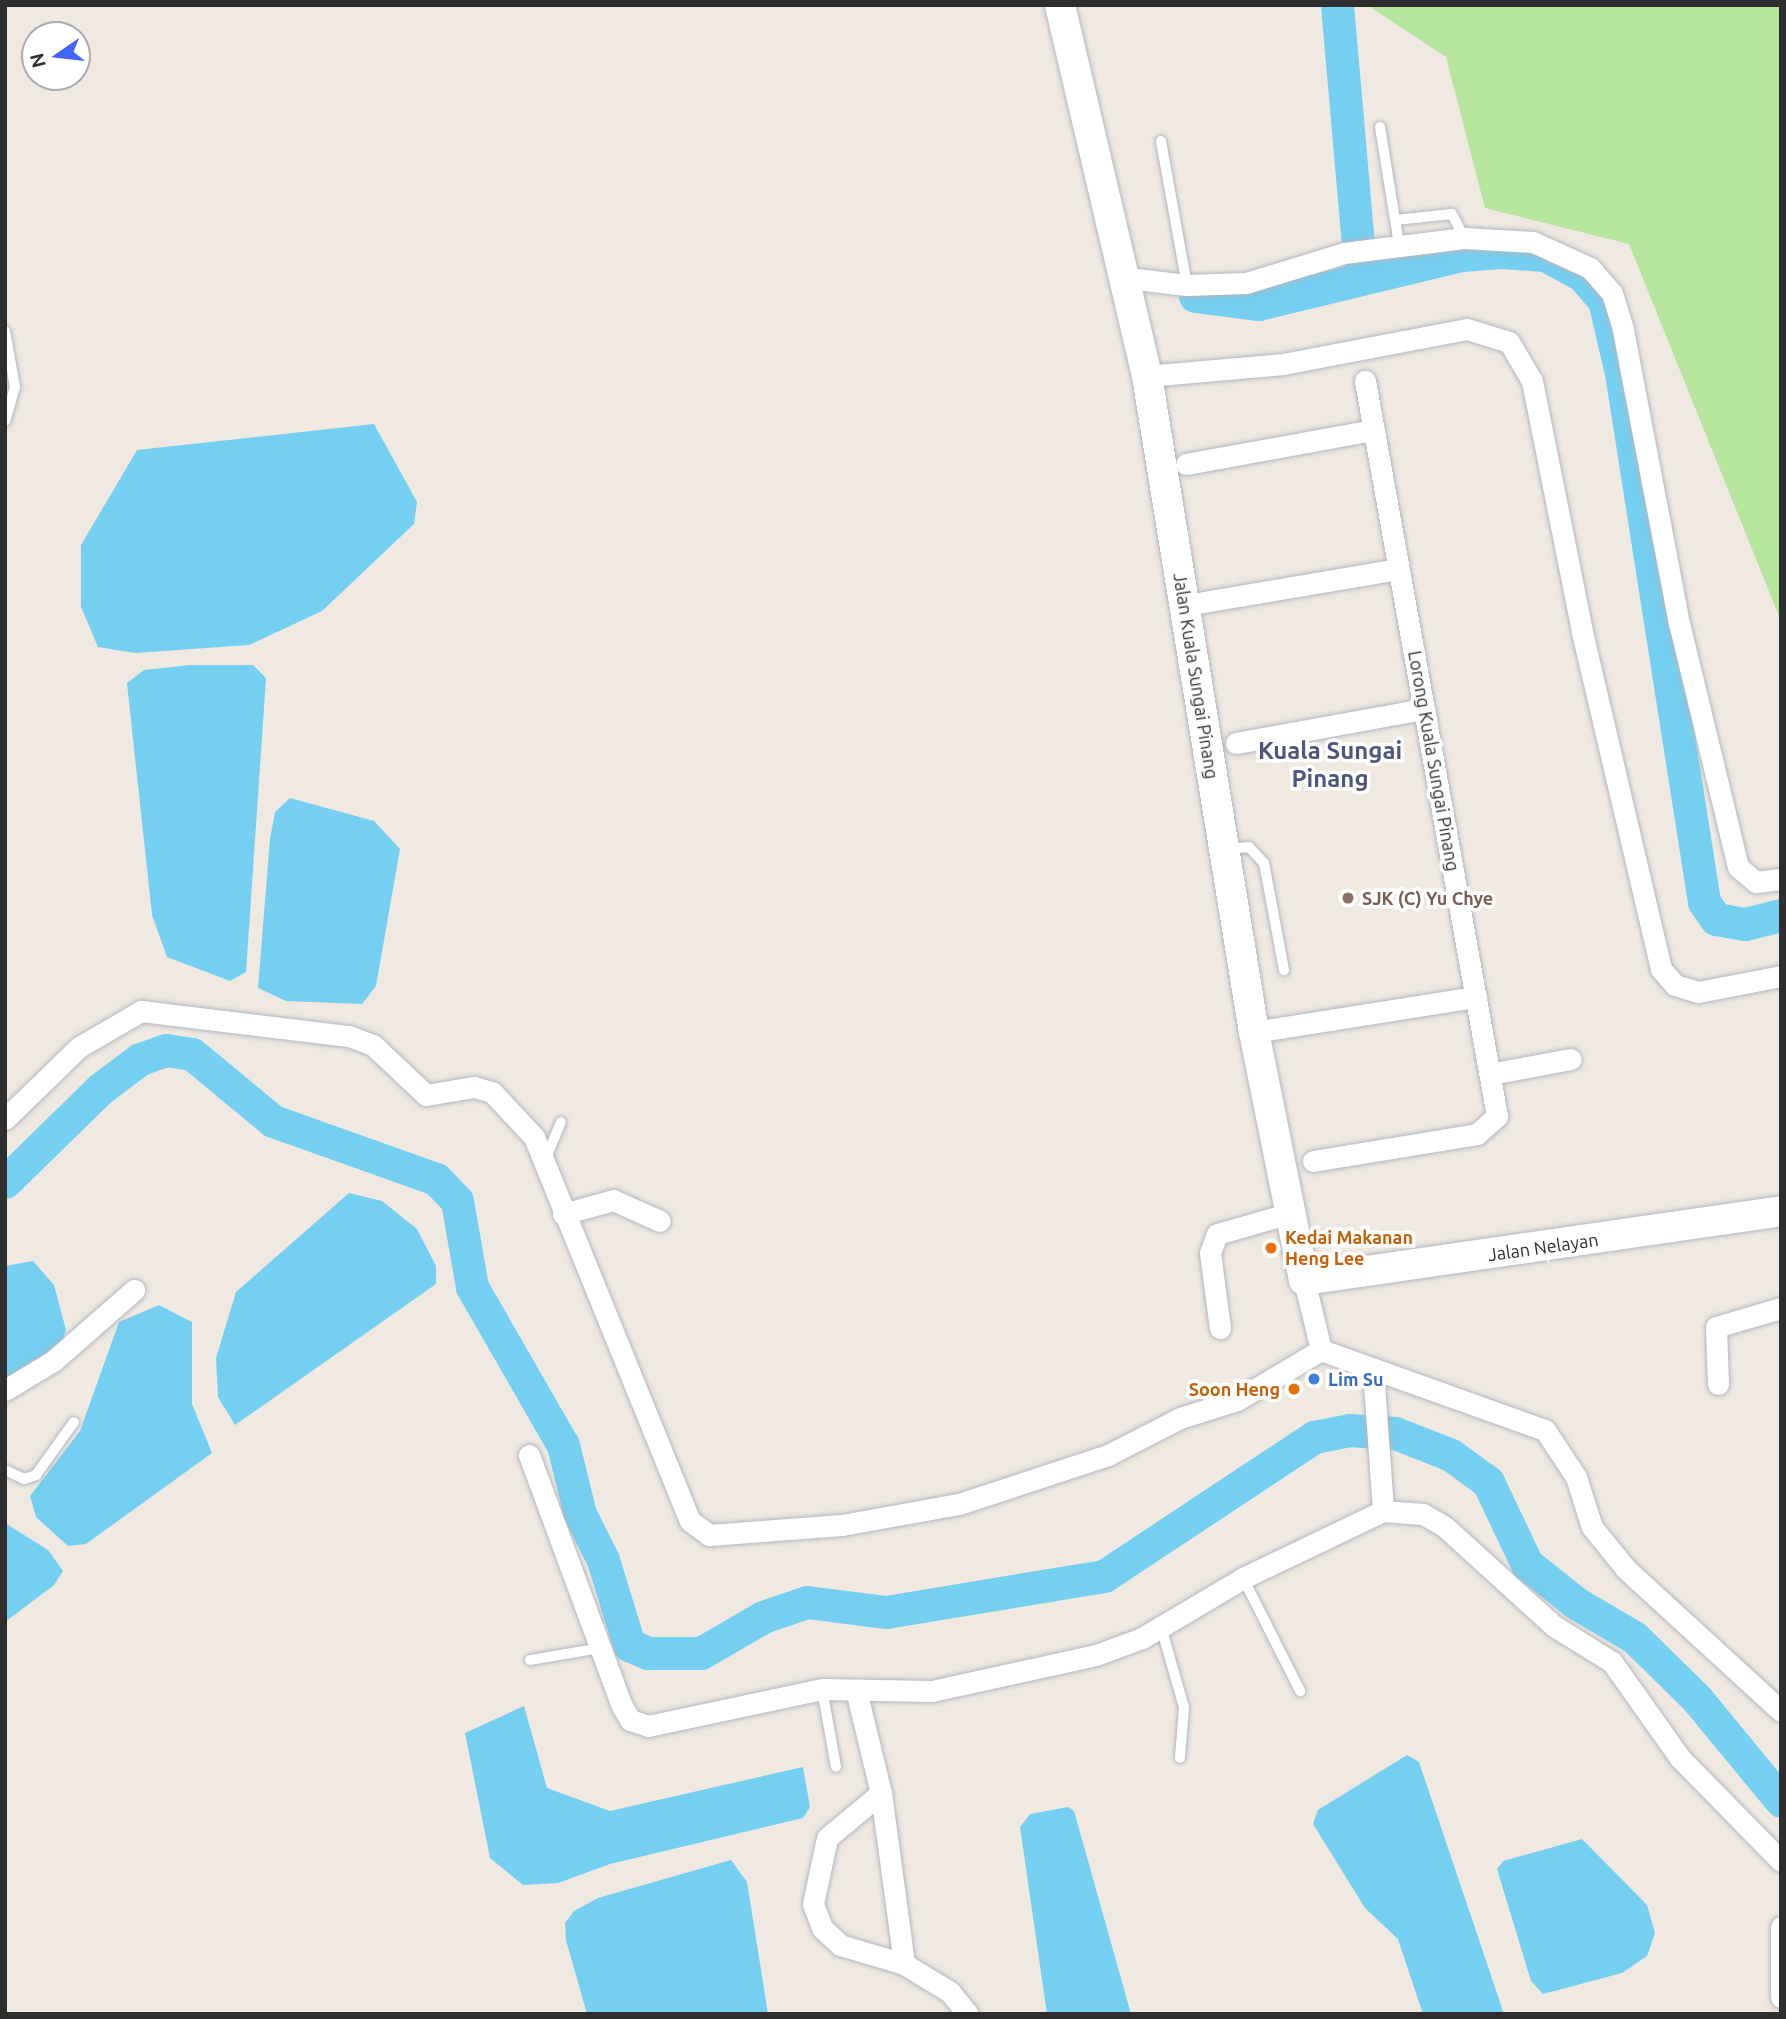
<!DOCTYPE html>
<html>
<head>
<meta charset="utf-8">
<style>
  body { margin:0 }
  #map { position:relative; width:1786px; height:2019px; overflow:hidden; background:#efe9e1; font-family:Ubuntu,sans-serif }
  div>[style] { position:absolute }
  [style*='--x'] { left:calc(var(--x)*1px); top:calc(var(--y)*1px); width:calc(var(--w)*1px); rotate:calc(var(--a)*1deg) }
  .green>* { inset:0; background:#b6e59e }
  .water>* { inset:0; background:#75cff0 }
  .river>* { height:33px; margin:-16.5px; padding:0 16.5px; transform-origin:16.5px; border-radius:16.5px; background:#75cff0 }
  .roads { filter:drop-shadow(0 0 2px #b4b7c1) drop-shadow(0 0 2px #b4b7c1) }
  .lane>* { height:10px; margin:-5px; padding:0 5px; transform-origin:5px; border-radius:5px; background:#fff }
  .street>* { height:21px; margin:-10.5px; padding:0 10.5px; transform-origin:10.5px; border-radius:10.5px; background:#fff }
  .secondary>* { height:30px; margin:-15px; padding:0 15px; transform-origin:15px; border-radius:15px; background:#fff }
  .dots>* { width:19px; height:19px; translate:-50% -50%; box-sizing:border-box; border:4px solid #fff; border-radius:50% }
  span { translate:-50% -50%; white-space:nowrap; text-align:center; line-height:1.15; -webkit-text-stroke:7px #fff; paint-order:stroke }
  .street-label { font-size:18px; color:#2e2e2e }
  .education-label { font-size:18px; color:#785e54; font-weight:700 }
  .left { translate:0 -50%; text-align:left }
  .food-label { font-size:18px; color:#c56008; font-weight:700 }
  .right { translate:-100% -50%; text-align:right }
  .shop-label { font-size:18px; color:#366cbe; font-weight:700 }
  .district-label { font-size:24px; color:#4d5680; font-weight:700 }
  .frame { position:absolute; inset:0; border:7px solid #2e2e2e; pointer-events:none }
  .north { position:absolute; left:21px; top:21px; width:70px; height:70px; box-sizing:border-box; background:#fff; border:2px solid #ababab; border-radius:50%; rotate:256deg; font-size:19px; font-weight:700; line-height:28px; text-align:center; color:#2e2e2e }
  .north::after { content:''; display:block; margin:auto; width:24px; height:32px; background:#4264fb; clip-path:polygon(50% 0,100% 100%,50% 72%,0 100%) }
</style>
</head>
<body>
<div id="map">
  <div class="green">
    <div style="clip-path:polygon(1367px 5px,1781px 5px,1781px 621px,1629px 244px,1485px 208px,1446px 57px)"></div>
  </div>
  <div class="water">
    <div style="clip-path:polygon(374px 424px,417px 502px,414px 524px,322px 611px,249px 645px,135px 653px,98px 647px,81px 607px,81px 545px,137px 450px)"></div>
    <div style="clip-path:polygon(191px 665px,253px 665px,266px 678px,246px 972px,230px 981px,167px 957px,152px 915px,127px 683px,144px 670px)"></div>
    <div style="clip-path:polygon(290px 798px,374px 821px,400px 849px,376px 986px,362px 1004px,286px 1001px,258px 988px,270px 839px,275px 812px)"></div>
    <div style="clip-path:polygon(349px 1193px,382px 1201px,417px 1229px,436px 1266px,436px 1284px,235px 1425px,218px 1397px,216px 1358px,236px 1292px)"></div>
    <div style="clip-path:polygon(33px 1261px,54px 1285px,66px 1330px,62px 1342px,5px 1383px,5px 1266px)"></div>
    <div style="clip-path:polygon(159px 1305px,192px 1322px,192px 1404px,212px 1453px,86px 1544px,68px 1546px,36px 1517px,30px 1496px,80px 1431px,119px 1322px)"></div>
    <div style="clip-path:polygon(5px 1523px,48px 1550px,63px 1571px,54px 1585px,5px 1622px)"></div>
    <div style="clip-path:polygon(524px 1706px,547px 1788px,610px 1811px,803px 1767px,810px 1807px,803px 1818px,610px 1864px,558px 1883px,523px 1885px,490px 1858px,465px 1733px)"></div>
    <div style="clip-path:polygon(1407px 1755px,1419px 1762px,1504px 2014px,1423px 2014px,1398px 1939px,1365px 1908px,1313px 1824px,1318px 1810px)"></div>
    <div style="clip-path:polygon(1068px 1807px,1074px 1811px,1131px 2014px,1047px 2014px,1020px 1827px,1030px 1814px)"></div>
    <div style="clip-path:polygon(1582px 1839px,1647px 1905px,1655px 1933px,1647px 1956px,1622px 1973px,1543px 1994px,1531px 1981px,1497px 1869px,1503px 1861px)"></div>
    <div style="clip-path:polygon(731px 1860px,747px 1882px,768px 2014px,587px 2014px,566px 1940px,565px 1923px,574px 1911px,598px 1898px)"></div>
  </div>
  <div class="river">
    <div style="--x:1337;--y:5;--w:273;--a:85"></div>
    <div style="--x:1195;--y:296;--w:64;--a:7.2"></div>
    <div style="--x:1258;--y:304;--w:209;--a:-13.6"></div>
    <div style="--x:1461;--y:255;--w:41;--a:-4.2"></div>
    <div style="--x:1502;--y:252;--w:43;--a:4"></div>
    <div style="--x:1545;--y:255;--w:42;--a:28.4"></div>
    <div style="--x:1582;--y:275;--w:33;--a:49"></div>
    <div style="--x:1604;--y:300;--w:75;--a:76.9"></div>
    <div style="--x:1621;--y:373;--w:535;--a:81.08"></div>
    <div style="--x:1704;--y:902;--w:21;--a:55"></div>
    <div style="--x:1716;--y:919;--w:29;--a:10"></div>
    <div style="--x:1745;--y:924;--w:37;--a:-14"></div>
    <div style="--x:5;--y:1182;--w:133;--a:-44.4"></div>
    <div style="--x:100;--y:1089;--w:50;--a:-36.9"></div>
    <div style="--x:140;--y:1059;--w:28;--a:-19"></div>
    <div style="--x:166;--y:1050;--w:26;--a:9"></div>
    <div style="--x:192;--y:1054;--w:105;--a:39.6"></div>
    <div style="--x:273;--y:1121;--w:173;--a:19.6"></div>
    <div style="--x:436;--y:1179;--w:30;--a:46"></div>
    <div style="--x:457;--y:1201;--w:87;--a:80.1"></div>
    <div style="--x:472;--y:1287;--w:182;--a:60.1"></div>
    <div style="--x:563;--y:1445;--w:71;--a:76.2"></div>
    <div style="--x:580;--y:1514;--w:51;--a:63.4"></div>
    <div style="--x:603;--y:1560;--w:89;--a:73"></div>
    <div style="--x:629;--y:1645;--w:21;--a:23"></div>
    <div style="--x:648;--y:1653;--w:53;--a:0"></div>
    <div style="--x:701;--y:1653;--w:72;--a:-30.1"></div>
    <div style="--x:763;--y:1617;--w:46;--a:-18.8"></div>
    <div style="--x:807;--y:1602;--w:80;--a:7.2"></div>
    <div style="--x:886;--y:1612;--w:221;--a:-9.4"></div>
    <div style="--x:1104;--y:1576;--w:252;--a:-33.5"></div>
    <div style="--x:1314;--y:1437;--w:36;--a:-11"></div>
    <div style="--x:1349;--y:1430;--w:46;--a:3.7"></div>
    <div style="--x:1395;--y:1433;--w:60;--a:21.4"></div>
    <div style="--x:1451;--y:1455;--w:46;--a:36.1"></div>
    <div style="--x:1488;--y:1482;--w:91;--a:64.6"></div>
    <div style="--x:1527;--y:1564;--w:63;--a:38.5"></div>
    <div style="--x:1576;--y:1603;--w:67;--a:30.4"></div>
    <div style="--x:1634;--y:1637;--w:88;--a:44.5"></div>
    <div style="--x:1697;--y:1699;--w:132;--a:50.5"></div>
  </div>
  <div class="roads">
    <div class="lane">
      <div style="--x:1380;--y:127;--w:119;--a:80.8"></div>
      <div style="--x:1161;--y:141;--w:146;--a:79.8"></div>
      <div style="--x:1396;--y:220;--w:56;--a:-6.1"></div>
      <div style="--x:1452;--y:214;--w:27;--a:63"></div>
      <div style="--x:5;--y:331;--w:57;--a:79.9"></div>
      <div style="--x:15;--y:387;--w:35;--a:106"></div>
      <div style="--x:1227;--y:849;--w:22;--a:-5"></div>
      <div style="--x:1249;--y:847;--w:22;--a:47"></div>
      <div style="--x:1264;--y:863;--w:109;--a:79.4"></div>
      <div style="--x:545;--y:1160;--w:41;--a:-67.2"></div>
      <div style="--x:5;--y:1470;--w:21;--a:25"></div>
      <div style="--x:24;--y:1479;--w:13;--a:-18"></div>
      <div style="--x:36;--y:1475;--w:65;--a:-54.4"></div>
      <div style="--x:1243;--y:1578;--w:127;--a:63.2"></div>
      <div style="--x:1161;--y:1627;--w:83;--a:74"></div>
      <div style="--x:1184;--y:1707;--w:51;--a:94.5"></div>
      <div style="--x:530;--y:1660;--w:72;--a:-9.6"></div>
      <div style="--x:822;--y:1689;--w:79;--a:79.8"></div>
    </div>
    <div class="street">
      <div style="--x:1128;--y:278;--w:59;--a:6.8"></div>
      <div style="--x:1187;--y:285;--w:59;--a:-1.9"></div>
      <div style="--x:1246;--y:283;--w:102;--a:-17"></div>
      <div style="--x:1344;--y:253;--w:121;--a:-7.1"></div>
      <div style="--x:1464;--y:238;--w:69;--a:3.3"></div>
      <div style="--x:1533;--y:242;--w:63;--a:24.5"></div>
      <div style="--x:1590;--y:268;--w:33;--a:49"></div>
      <div style="--x:1612;--y:293;--w:39;--a:73"></div>
      <div style="--x:1623;--y:330;--w:298;--a:79.2"></div>
      <div style="--x:1679;--y:623;--w:251;--a:76.4"></div>
      <div style="--x:1738;--y:867;--w:23;--a:40"></div>
      <div style="--x:1756;--y:882;--w:25;--a:-7"></div>
      <div style="--x:1147;--y:376;--w:137;--a:-5"></div>
      <div style="--x:1283;--y:364;--w:187;--a:-10.8"></div>
      <div style="--x:1467;--y:329;--w:44;--a:17.2"></div>
      <div style="--x:1509;--y:342;--w:45;--a:59.5"></div>
      <div style="--x:1532;--y:381;--w:256;--a:78.7"></div>
      <div style="--x:1582;--y:632;--w:346;--a:76.8"></div>
      <div style="--x:1661;--y:969;--w:21;--a:49"></div>
      <div style="--x:1675;--y:985;--w:24;--a:17"></div>
      <div style="--x:1698;--y:992;--w:85;--a:-10.9"></div>
      <div style="--x:1186;--y:464;--w:191;--a:-10.3"></div>
      <div style="--x:1186;--y:605;--w:216;--a:-9.6"></div>
      <div style="--x:1236;--y:743;--w:191;--a:-10.3"></div>
      <div style="--x:1254;--y:1032;--w:225;--a:-9"></div>
      <div style="--x:1490;--y:1074;--w:82;--a:-10.5"></div>
      <div style="--x:5;--y:1119;--w:103;--a:-44.2"></div>
      <div style="--x:79;--y:1047;--w:72;--a:-30.1"></div>
      <div style="--x:141;--y:1011;--w:209;--a:6.9"></div>
      <div style="--x:349;--y:1036;--w:26;--a:21"></div>
      <div style="--x:373;--y:1045;--w:73;--a:43.3"></div>
      <div style="--x:426;--y:1095;--w:49;--a:-9.5"></div>
      <div style="--x:474;--y:1087;--w:19;--a:16"></div>
      <div style="--x:492;--y:1092;--w:62;--a:47"></div>
      <div style="--x:534;--y:1137;--w:414;--a:67.9"></div>
      <div style="--x:690;--y:1521;--w:24;--a:36"></div>
      <div style="--x:709;--y:1535;--w:133;--a:-4.3"></div>
      <div style="--x:842;--y:1525;--w:119;--a:-10.2"></div>
      <div style="--x:959;--y:1504;--w:157;--a:-18.2"></div>
      <div style="--x:1108;--y:1455;--w:81;--a:-27.2"></div>
      <div style="--x:1180;--y:1418;--w:60;--a:-17.5"></div>
      <div style="--x:1237;--y:1400;--w:98;--a:-30.8"></div>
      <div style="--x:1321;--y:1350;--w:238;--a:19.7"></div>
      <div style="--x:1545;--y:1430;--w:56;--a:56.6"></div>
      <div style="--x:1576;--y:1477;--w:52;--a:72.3"></div>
      <div style="--x:1592;--y:1527;--w:54;--a:51"></div>
      <div style="--x:1626;--y:1569;--w:210;--a:42.5"></div>
      <div style="--x:1313;--y:1161;--w:166;--a:-9.3"></div>
      <div style="--x:1477;--y:1134;--w:27;--a:-42"></div>
      <div style="--x:1497;--y:1116;--w:747;--a:-100.18"></div>
      <div style="--x:563;--y:1214;--w:52;--a:-15.6"></div>
      <div style="--x:613;--y:1200;--w:51;--a:24.1"></div>
      <div style="--x:1304;--y:1280;--w:72;--a:76.3"></div>
      <div style="--x:1220;--y:1328;--w:76;--a:-97.6"></div>
      <div style="--x:1210;--y:1253;--w:20;--a:-70"></div>
      <div style="--x:1217;--y:1234;--w:73;--a:-15.9"></div>
      <div style="--x:1373;--y:1370;--w:141;--a:85.9"></div>
      <div style="--x:1383;--y:1511;--w:40;--a:4.3"></div>
      <div style="--x:1423;--y:1514;--w:24;--a:30"></div>
      <div style="--x:1444;--y:1526;--w:149;--a:42.3"></div>
      <div style="--x:1554;--y:1626;--w:68;--a:31.8"></div>
      <div style="--x:1612;--y:1662;--w:118;--a:54.7"></div>
      <div style="--x:1680;--y:1758;--w:144;--a:45.6"></div>
      <div style="--x:1718;--y:1384;--w:57;--a:-92"></div>
      <div style="--x:1716;--y:1327;--w:68;--a:-16.3"></div>
      <div style="--x:5;--y:1390;--w:56;--a:-31.1"></div>
      <div style="--x:53;--y:1361;--w:108;--a:-41.2"></div>
      <div style="--x:529;--y:1455;--w:268;--a:69.7"></div>
      <div style="--x:622;--y:1706;--w:16;--a:60"></div>
      <div style="--x:630;--y:1720;--w:19;--a:18"></div>
      <div style="--x:648;--y:1726;--w:178;--a:-12"></div>
      <div style="--x:822;--y:1689;--w:110;--a:1"></div>
      <div style="--x:932;--y:1691;--w:168;--a:-12.4"></div>
      <div style="--x:1096;--y:1655;--w:49;--a:-20.3"></div>
      <div style="--x:1142;--y:1638;--w:117;--a:-30.7"></div>
      <div style="--x:1243;--y:1578;--w:155;--a:-25.6"></div>
      <div style="--x:856;--y:1690;--w:106;--a:76.4"></div>
      <div style="--x:881;--y:1793;--w:173;--a:82.3"></div>
      <div style="--x:904;--y:1964;--w:54;--a:31.3"></div>
      <div style="--x:950;--y:1992;--w:28;--a:51"></div>
      <div style="--x:881;--y:1793;--w:70;--a:140.2"></div>
      <div style="--x:827;--y:1838;--w:67;--a:102"></div>
      <div style="--x:813;--y:1904;--w:26;--a:69"></div>
      <div style="--x:822;--y:1928;--w:25;--a:43"></div>
      <div style="--x:840;--y:1945;--w:67;--a:16.5"></div>
      <div style="--x:1781;--y:1927;--w:70;--a:90"></div>
    </div>
    <div class="secondary">
      <div style="--x:1060;--y:5;--w:381;--a:76.8"></div>
      <div style="--x:1147;--y:376;--w:665;--a:80.74"></div>
      <div style="--x:1254;--y:1032;--w:253;--a:78.6"></div>
      <div style="--x:1304;--y:1280;--w:482;--a:-8.2"></div>
    </div>
  </div>
  <div class="dots">
    <div style="left:1348px;top:898px;background:#8d6e63"></div>
    <div style="left:1271px;top:1248px;background:#e8710a"></div>
    <div style="left:1314px;top:1379px;background:#3f7fe0"></div>
    <div style="left:1294px;top:1389px;background:#e8710a"></div>
  </div>
  <div class="street-label">
    <span style="left:1196px;top:676px;rotate:81deg">Jalan Kuala Sungai Pinang</span>
    <span style="left:1434px;top:761px;rotate:80deg">Lorong Kuala Sungai Pinang</span>
    <span style="left:1543px;top:1247px;rotate:-8deg">Jalan Nelayan</span>
  </div>
  <div class="education-label">
    <span class="left" style="left:1362px;top:898px">SJK (C) Yu Chye</span>
  </div>
  <div class="food-label">
    <span class="left" style="left:1285px;top:1248px">Kedai Makanan<br>Heng Lee</span>
    <span class="right" style="left:1280px;top:1389px">Soon Heng</span>
  </div>
  <div class="shop-label">
    <span class="left" style="left:1328px;top:1379px">Lim Su</span>
  </div>
  <div class="district-label">
    <span style="left:1330px;top:765px">Kuala Sungai<br>Pinang</span>
  </div>
  <div class="frame"></div>
  <div class="north">N</div>
</div>
</body>
</html>
